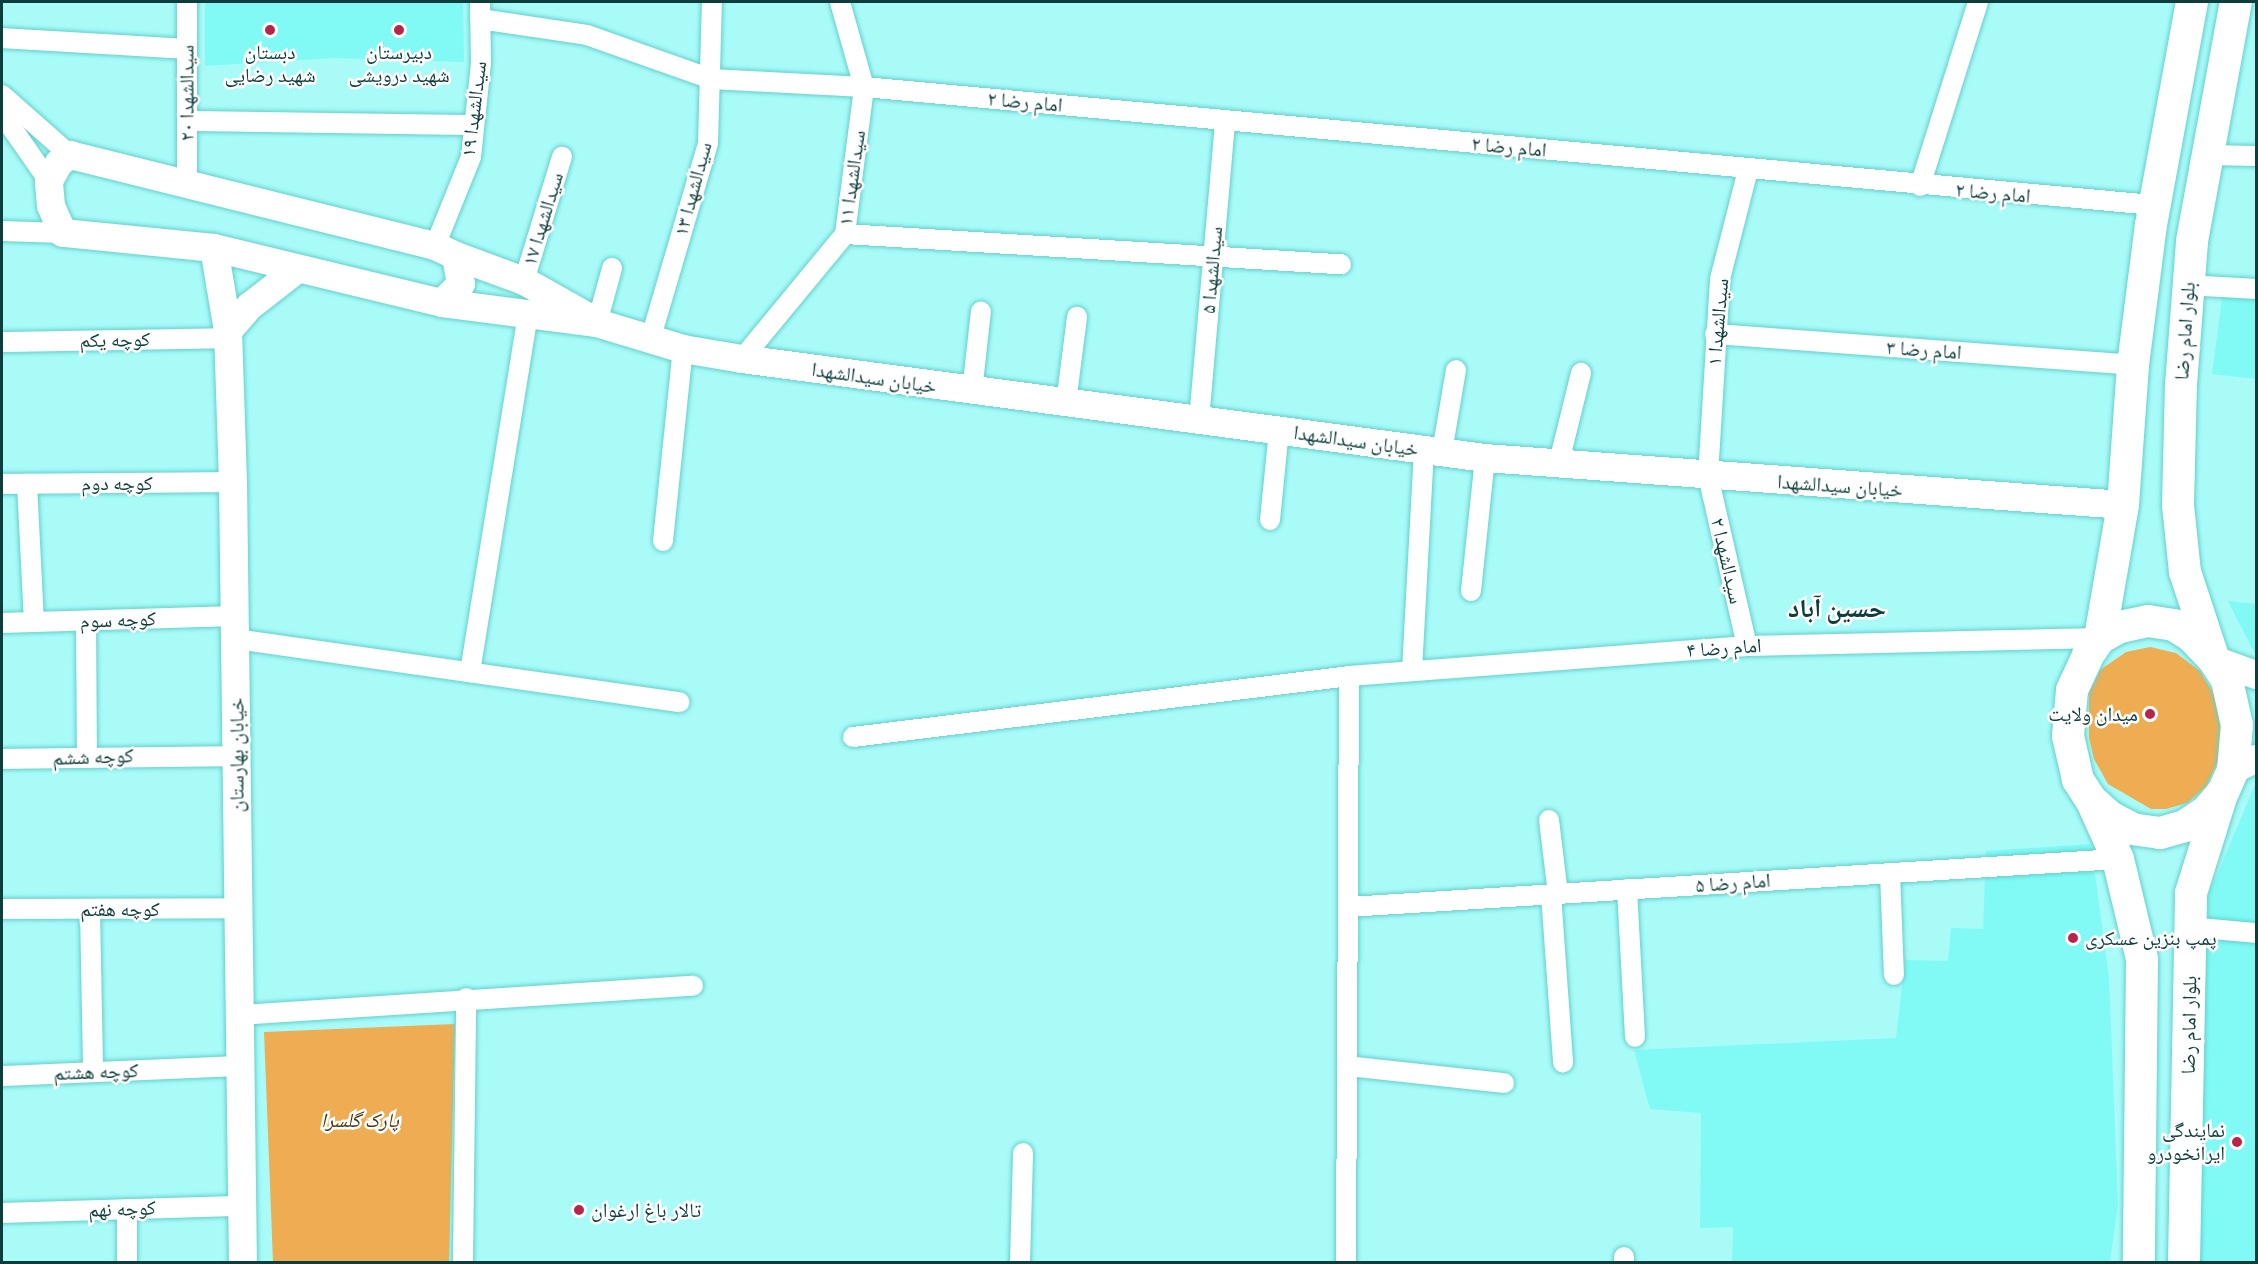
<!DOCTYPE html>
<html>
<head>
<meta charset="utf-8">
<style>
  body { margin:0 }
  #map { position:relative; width:2258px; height:1264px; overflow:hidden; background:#a9fbf8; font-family:"Zilla Slab","Noto Naskh Arabic",serif }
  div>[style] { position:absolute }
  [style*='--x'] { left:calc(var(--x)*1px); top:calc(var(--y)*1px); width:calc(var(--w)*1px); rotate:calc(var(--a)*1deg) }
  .built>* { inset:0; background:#81faf5 }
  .green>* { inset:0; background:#efad53 }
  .roads { filter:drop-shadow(0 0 2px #64d0cc) drop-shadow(0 0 2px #64d0cc) }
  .street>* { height:20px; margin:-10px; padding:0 10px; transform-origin:10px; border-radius:10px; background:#fff }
  .secondary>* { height:28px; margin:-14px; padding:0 14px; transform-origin:14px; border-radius:14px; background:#fff }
  .primary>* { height:32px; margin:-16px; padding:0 16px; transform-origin:16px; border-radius:16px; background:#fff }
  .dots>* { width:16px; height:16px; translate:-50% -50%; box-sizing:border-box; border:3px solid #fff; border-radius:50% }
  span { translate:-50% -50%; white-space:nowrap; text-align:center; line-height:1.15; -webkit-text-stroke:5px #fff; paint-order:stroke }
  .poi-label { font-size:20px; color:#0d3d3c }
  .right { translate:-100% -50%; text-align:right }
  .left { translate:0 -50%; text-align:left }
  .street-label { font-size:20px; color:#0d3d3c }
  .park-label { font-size:20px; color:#503203; font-style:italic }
  .district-label { font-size:26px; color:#0d3d3c; font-weight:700 }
  .frame { position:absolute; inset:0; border:3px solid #0d3d3c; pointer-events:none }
</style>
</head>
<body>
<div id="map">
  <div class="built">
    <div style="clip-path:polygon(205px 2px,463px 2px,464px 62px,334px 58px,205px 66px)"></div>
    <div style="clip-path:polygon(2223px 291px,2256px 291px,2256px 379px,2212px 374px)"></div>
    <div style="clip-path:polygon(2228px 601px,2256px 604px,2256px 656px)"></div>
    <div style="clip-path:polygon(2256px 782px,2256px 1262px,2190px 1262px,2209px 894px)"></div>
    <div style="clip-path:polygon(2091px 844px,2109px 978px,2118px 1205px,2110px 1262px,1732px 1262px,1733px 1227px,1700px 1228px,1701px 1113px,1650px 1109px,1634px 1050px,1896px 1038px,1905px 960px,1948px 961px,1951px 928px,1983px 929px,1986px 851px)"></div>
  </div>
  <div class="green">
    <div style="clip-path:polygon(2150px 647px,2176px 653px,2200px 671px,2215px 696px,2220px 724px,2222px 752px,2206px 787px,2187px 803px,2166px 809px,2151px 809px,2108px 784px,2094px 759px,2089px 738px,2089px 693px,2100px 670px,2126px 652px)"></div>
    <div style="clip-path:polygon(455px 1024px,449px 1262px,273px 1262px,264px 1032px)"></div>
  </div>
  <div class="roads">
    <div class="street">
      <div style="--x:187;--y:2;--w:182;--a:90"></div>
      <div style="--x:480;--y:19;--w:108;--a:8.5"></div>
      <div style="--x:587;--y:35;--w:132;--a:19.5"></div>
      <div style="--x:711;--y:79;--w:153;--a:3"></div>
      <div style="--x:864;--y:87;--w:1295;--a:5.23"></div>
      <div style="--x:2;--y:38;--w:185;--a:3.4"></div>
      <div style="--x:2;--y:95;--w:91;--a:41.4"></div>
      <div style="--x:2;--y:114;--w:82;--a:55"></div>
      <div style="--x:187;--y:121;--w:287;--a:0.8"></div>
      <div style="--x:2208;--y:155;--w:48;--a:1.2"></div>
      <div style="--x:1920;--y:186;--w:193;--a:-72.5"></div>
      <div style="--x:2;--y:231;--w:61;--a:1.9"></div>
      <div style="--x:845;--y:234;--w:497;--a:3.5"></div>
      <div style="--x:435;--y:246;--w:96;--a:-68"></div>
      <div style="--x:471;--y:157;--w:95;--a:-83.9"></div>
      <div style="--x:481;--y:63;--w:61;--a:-90.9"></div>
      <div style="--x:524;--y:281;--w:130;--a:-73"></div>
      <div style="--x:2187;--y:285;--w:69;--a:3.3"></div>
      <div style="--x:597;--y:323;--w:57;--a:-74.7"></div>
      <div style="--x:1715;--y:334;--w:419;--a:4.2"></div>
      <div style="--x:651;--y:337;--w:202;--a:-73.6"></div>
      <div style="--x:708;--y:143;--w:141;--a:-88.4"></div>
      <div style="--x:2;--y:342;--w:226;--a:-1"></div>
      <div style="--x:742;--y:359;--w:162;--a:-50.5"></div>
      <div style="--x:845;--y:234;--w:148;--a:-82.6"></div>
      <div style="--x:864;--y:87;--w:88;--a:-105.8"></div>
      <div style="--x:972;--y:392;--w:81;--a:-83.7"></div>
      <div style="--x:1066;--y:403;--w:87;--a:-82.7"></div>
      <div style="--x:1199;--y:420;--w:301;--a:-85"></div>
      <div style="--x:1442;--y:452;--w:83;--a:-80.3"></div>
      <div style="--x:1558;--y:466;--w:96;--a:-76.1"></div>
      <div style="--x:2;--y:484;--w:231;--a:-0.5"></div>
      <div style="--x:27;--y:484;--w:138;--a:87.1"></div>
      <div style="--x:1270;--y:520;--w:90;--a:-84.3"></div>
      <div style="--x:663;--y:541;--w:193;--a:-84.1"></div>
      <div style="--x:1471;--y:591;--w:134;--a:-84"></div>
      <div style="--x:86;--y:621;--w:137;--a:89.6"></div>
      <div style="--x:2;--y:623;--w:232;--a:-1.7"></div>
      <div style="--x:236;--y:639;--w:448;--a:8.1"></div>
      <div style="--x:1747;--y:646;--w:174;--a:-102.9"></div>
      <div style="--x:1708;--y:476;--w:197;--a:-86.5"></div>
      <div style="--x:1720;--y:279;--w:113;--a:-75.6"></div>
      <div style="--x:1412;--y:671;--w:221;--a:-86.9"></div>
      <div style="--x:470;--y:672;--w:363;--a:-80.8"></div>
      <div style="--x:853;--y:737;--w:500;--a:-7"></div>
      <div style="--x:1349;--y:676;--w:399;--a:-4.3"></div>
      <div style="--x:1747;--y:646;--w:353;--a:-1.3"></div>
      <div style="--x:2;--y:759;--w:235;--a:-0.7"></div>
      <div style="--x:1549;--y:820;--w:75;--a:83.1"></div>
      <div style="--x:1890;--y:873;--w:102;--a:87.8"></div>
      <div style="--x:1627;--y:889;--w:148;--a:86.9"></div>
      <div style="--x:1551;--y:894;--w:169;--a:85.9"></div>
      <div style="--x:1348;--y:907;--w:771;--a:-3.57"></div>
      <div style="--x:2;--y:909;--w:236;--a:-0.2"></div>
      <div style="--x:90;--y:909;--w:163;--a:88.9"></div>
      <div style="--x:2190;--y:927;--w:66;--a:5.2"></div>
      <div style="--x:240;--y:1015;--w:454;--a:-3.7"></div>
      <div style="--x:1347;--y:1066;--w:158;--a:6.2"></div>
      <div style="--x:2;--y:1076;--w:238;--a:-2.4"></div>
      <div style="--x:127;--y:1209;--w:53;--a:90"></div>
      <div style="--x:2;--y:1213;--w:240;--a:-1.7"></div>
      <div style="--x:463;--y:1262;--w:264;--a:-89.3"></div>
      <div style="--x:1020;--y:1262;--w:109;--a:-88.4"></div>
      <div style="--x:1346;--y:1262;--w:586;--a:-89.71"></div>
      <div style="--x:1624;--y:1262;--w:5;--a:-90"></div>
    </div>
    <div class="secondary">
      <div style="--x:70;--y:155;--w:376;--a:14"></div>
      <div style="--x:435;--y:246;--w:23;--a:25"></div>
      <div style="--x:456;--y:256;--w:28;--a:80"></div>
      <div style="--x:461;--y:284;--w:27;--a:135"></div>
      <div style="--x:442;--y:303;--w:235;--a:-166.4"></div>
      <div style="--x:214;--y:248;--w:152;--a:-174.3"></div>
      <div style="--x:63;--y:233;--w:30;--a:-114"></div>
      <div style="--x:51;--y:206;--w:25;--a:-95"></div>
      <div style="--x:49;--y:181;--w:21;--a:-61"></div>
      <div style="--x:59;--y:163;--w:14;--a:-36"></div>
      <div style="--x:214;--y:248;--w:84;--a:80.4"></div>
      <div style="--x:228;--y:331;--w:151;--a:88.1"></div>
      <div style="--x:233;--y:482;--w:780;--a:89.27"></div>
      <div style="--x:456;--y:256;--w:72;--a:20.2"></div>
      <div style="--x:524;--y:281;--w:76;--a:29.3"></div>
      <div style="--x:442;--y:303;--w:156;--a:7.4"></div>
      <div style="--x:597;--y:323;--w:90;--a:16.8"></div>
      <div style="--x:683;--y:349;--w:60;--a:9.6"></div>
      <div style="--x:742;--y:359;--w:750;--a:7.59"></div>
      <div style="--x:1485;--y:458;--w:640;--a:4.21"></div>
      <div style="--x:228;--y:331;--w:33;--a:-49"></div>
      <div style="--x:250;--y:306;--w:57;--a:-37.9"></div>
      <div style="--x:2214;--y:660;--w:45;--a:19.7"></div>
      <div style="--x:2233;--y:770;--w:25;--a:-26"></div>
    </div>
    <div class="primary">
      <div style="--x:2148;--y:621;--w:26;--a:9"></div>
      <div style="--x:2174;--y:625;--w:20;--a:33"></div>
      <div style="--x:2191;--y:636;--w:33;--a:46"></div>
      <div style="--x:2214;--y:660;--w:24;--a:57"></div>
      <div style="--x:2227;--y:680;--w:46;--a:77.5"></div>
      <div style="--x:2237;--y:725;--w:45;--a:95.1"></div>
      <div style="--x:2233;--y:770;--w:24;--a:114"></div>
      <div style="--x:2223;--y:792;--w:25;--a:130"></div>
      <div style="--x:2207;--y:811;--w:27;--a:146"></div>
      <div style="--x:2185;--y:826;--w:26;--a:164"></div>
      <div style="--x:2160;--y:833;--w:27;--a:-172"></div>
      <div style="--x:2133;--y:829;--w:26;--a:-152"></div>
      <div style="--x:2110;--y:817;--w:25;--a:-138"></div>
      <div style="--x:2091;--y:800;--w:24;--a:-123"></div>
      <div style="--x:2078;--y:780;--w:45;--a:-102.8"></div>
      <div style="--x:2068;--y:736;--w:46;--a:-85"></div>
      <div style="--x:2072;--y:690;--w:38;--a:-65"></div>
      <div style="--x:2088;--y:655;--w:21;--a:-55"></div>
      <div style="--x:2100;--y:638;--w:23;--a:-29"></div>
      <div style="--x:2120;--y:627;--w:29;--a:-12"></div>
      <div style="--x:2100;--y:638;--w:135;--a:-80.2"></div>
      <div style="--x:2123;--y:505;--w:140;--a:-85.9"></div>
      <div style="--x:2133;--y:365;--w:141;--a:-82.7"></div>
      <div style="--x:2151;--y:225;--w:227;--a:-79.6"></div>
      <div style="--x:2214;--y:660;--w:93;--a:-108.2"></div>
      <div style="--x:2185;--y:572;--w:67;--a:-96"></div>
      <div style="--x:2178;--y:505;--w:120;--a:-88.6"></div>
      <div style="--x:2181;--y:385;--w:144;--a:-85.6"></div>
      <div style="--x:2192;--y:241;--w:243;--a:-79.6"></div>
      <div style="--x:2093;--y:804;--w:60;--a:65.6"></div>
      <div style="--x:2118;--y:859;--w:103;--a:76.5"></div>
      <div style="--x:2142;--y:959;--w:303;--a:90.6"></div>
      <div style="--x:2184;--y:1262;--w:369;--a:-88.9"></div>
      <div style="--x:2191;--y:893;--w:104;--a:-72.6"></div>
    </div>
  </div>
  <div class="dots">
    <div style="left:270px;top:30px;background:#b7254a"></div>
    <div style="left:399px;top:30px;background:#b7254a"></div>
    <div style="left:2150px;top:714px;background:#b7254a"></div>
    <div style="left:2073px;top:938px;background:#b7254a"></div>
    <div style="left:2237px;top:1142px;background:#b7254a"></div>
    <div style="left:579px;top:1210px;background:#b7254a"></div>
  </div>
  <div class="poi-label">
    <span style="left:270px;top:64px">دبستان<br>شهید رضایی</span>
    <span style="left:399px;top:64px">دبیرستان<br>شهید درویشی</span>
    <span class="right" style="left:2138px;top:714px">میدان ولایت</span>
    <span class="left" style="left:2085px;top:938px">پمپ بنزین عسکری</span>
    <span class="right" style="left:2225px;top:1142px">نمایندگی<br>ایرانخودرو</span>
    <span class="left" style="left:591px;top:1210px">تالار باغ ارغوان</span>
  </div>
  <div class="street-label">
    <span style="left:187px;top:93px;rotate:-90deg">سیدالشهدا ۲۰</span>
    <span style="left:1025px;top:102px;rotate:5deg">امام رضا ۲</span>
    <span style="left:474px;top:109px;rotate:-83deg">سیدالشهدا ۱۹</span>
    <span style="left:1509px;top:147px;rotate:5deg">امام رضا ۲</span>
    <span style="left:852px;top:178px;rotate:-82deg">سیدالشهدا ۱۱</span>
    <span style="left:693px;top:189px;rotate:-75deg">سیدالشهدا ۱۳</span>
    <span style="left:1993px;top:193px;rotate:5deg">امام رضا ۲</span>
    <span style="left:543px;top:219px;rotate:-73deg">سیدالشهدا ۱۷</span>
    <span style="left:1212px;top:270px;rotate:-85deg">سیدالشهدا ۵</span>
    <span style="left:1718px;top:322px;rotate:-85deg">سیدالشهدا ۱</span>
    <span style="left:2185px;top:331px;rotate:-86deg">بلوار امام رضا</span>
    <span style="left:115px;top:340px;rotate:-1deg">کوچه یکم</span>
    <span style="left:1924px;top:350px;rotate:4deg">امام رضا ۳</span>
    <span style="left:874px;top:378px;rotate:8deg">خیابان سیدالشهدا</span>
    <span style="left:1356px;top:441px;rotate:8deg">خیابان سیدالشهدا</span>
    <span style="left:117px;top:483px">کوچه دوم</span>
    <span style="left:1840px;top:486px;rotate:4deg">خیابان سیدالشهدا</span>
    <span style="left:1727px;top:561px;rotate:77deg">سیدالشهدا ۲</span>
    <span style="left:118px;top:620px;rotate:-2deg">کوچه سوم</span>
    <span style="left:1724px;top:648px;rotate:-4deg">امام رضا ۴</span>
    <span style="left:237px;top:755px;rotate:-90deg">خیابان بهارستان</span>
    <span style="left:93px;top:757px;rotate:-2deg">کوچه ششم</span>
    <span style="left:1733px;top:883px;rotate:-4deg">امام رضا ۵</span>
    <span style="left:120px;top:909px">کوچه هفتم</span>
    <span style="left:2189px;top:1025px;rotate:-89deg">بلوار امام رضا</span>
    <span style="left:96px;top:1072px;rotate:-2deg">کوچه هشتم</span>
    <span style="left:122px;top:1209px;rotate:-2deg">کوچه نهم</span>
  </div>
  <div class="park-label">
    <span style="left:360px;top:1120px">پارک گلسرا</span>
  </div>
  <div class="district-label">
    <span style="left:1837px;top:609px">حسین آباد</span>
  </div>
  <div class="frame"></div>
</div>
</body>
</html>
